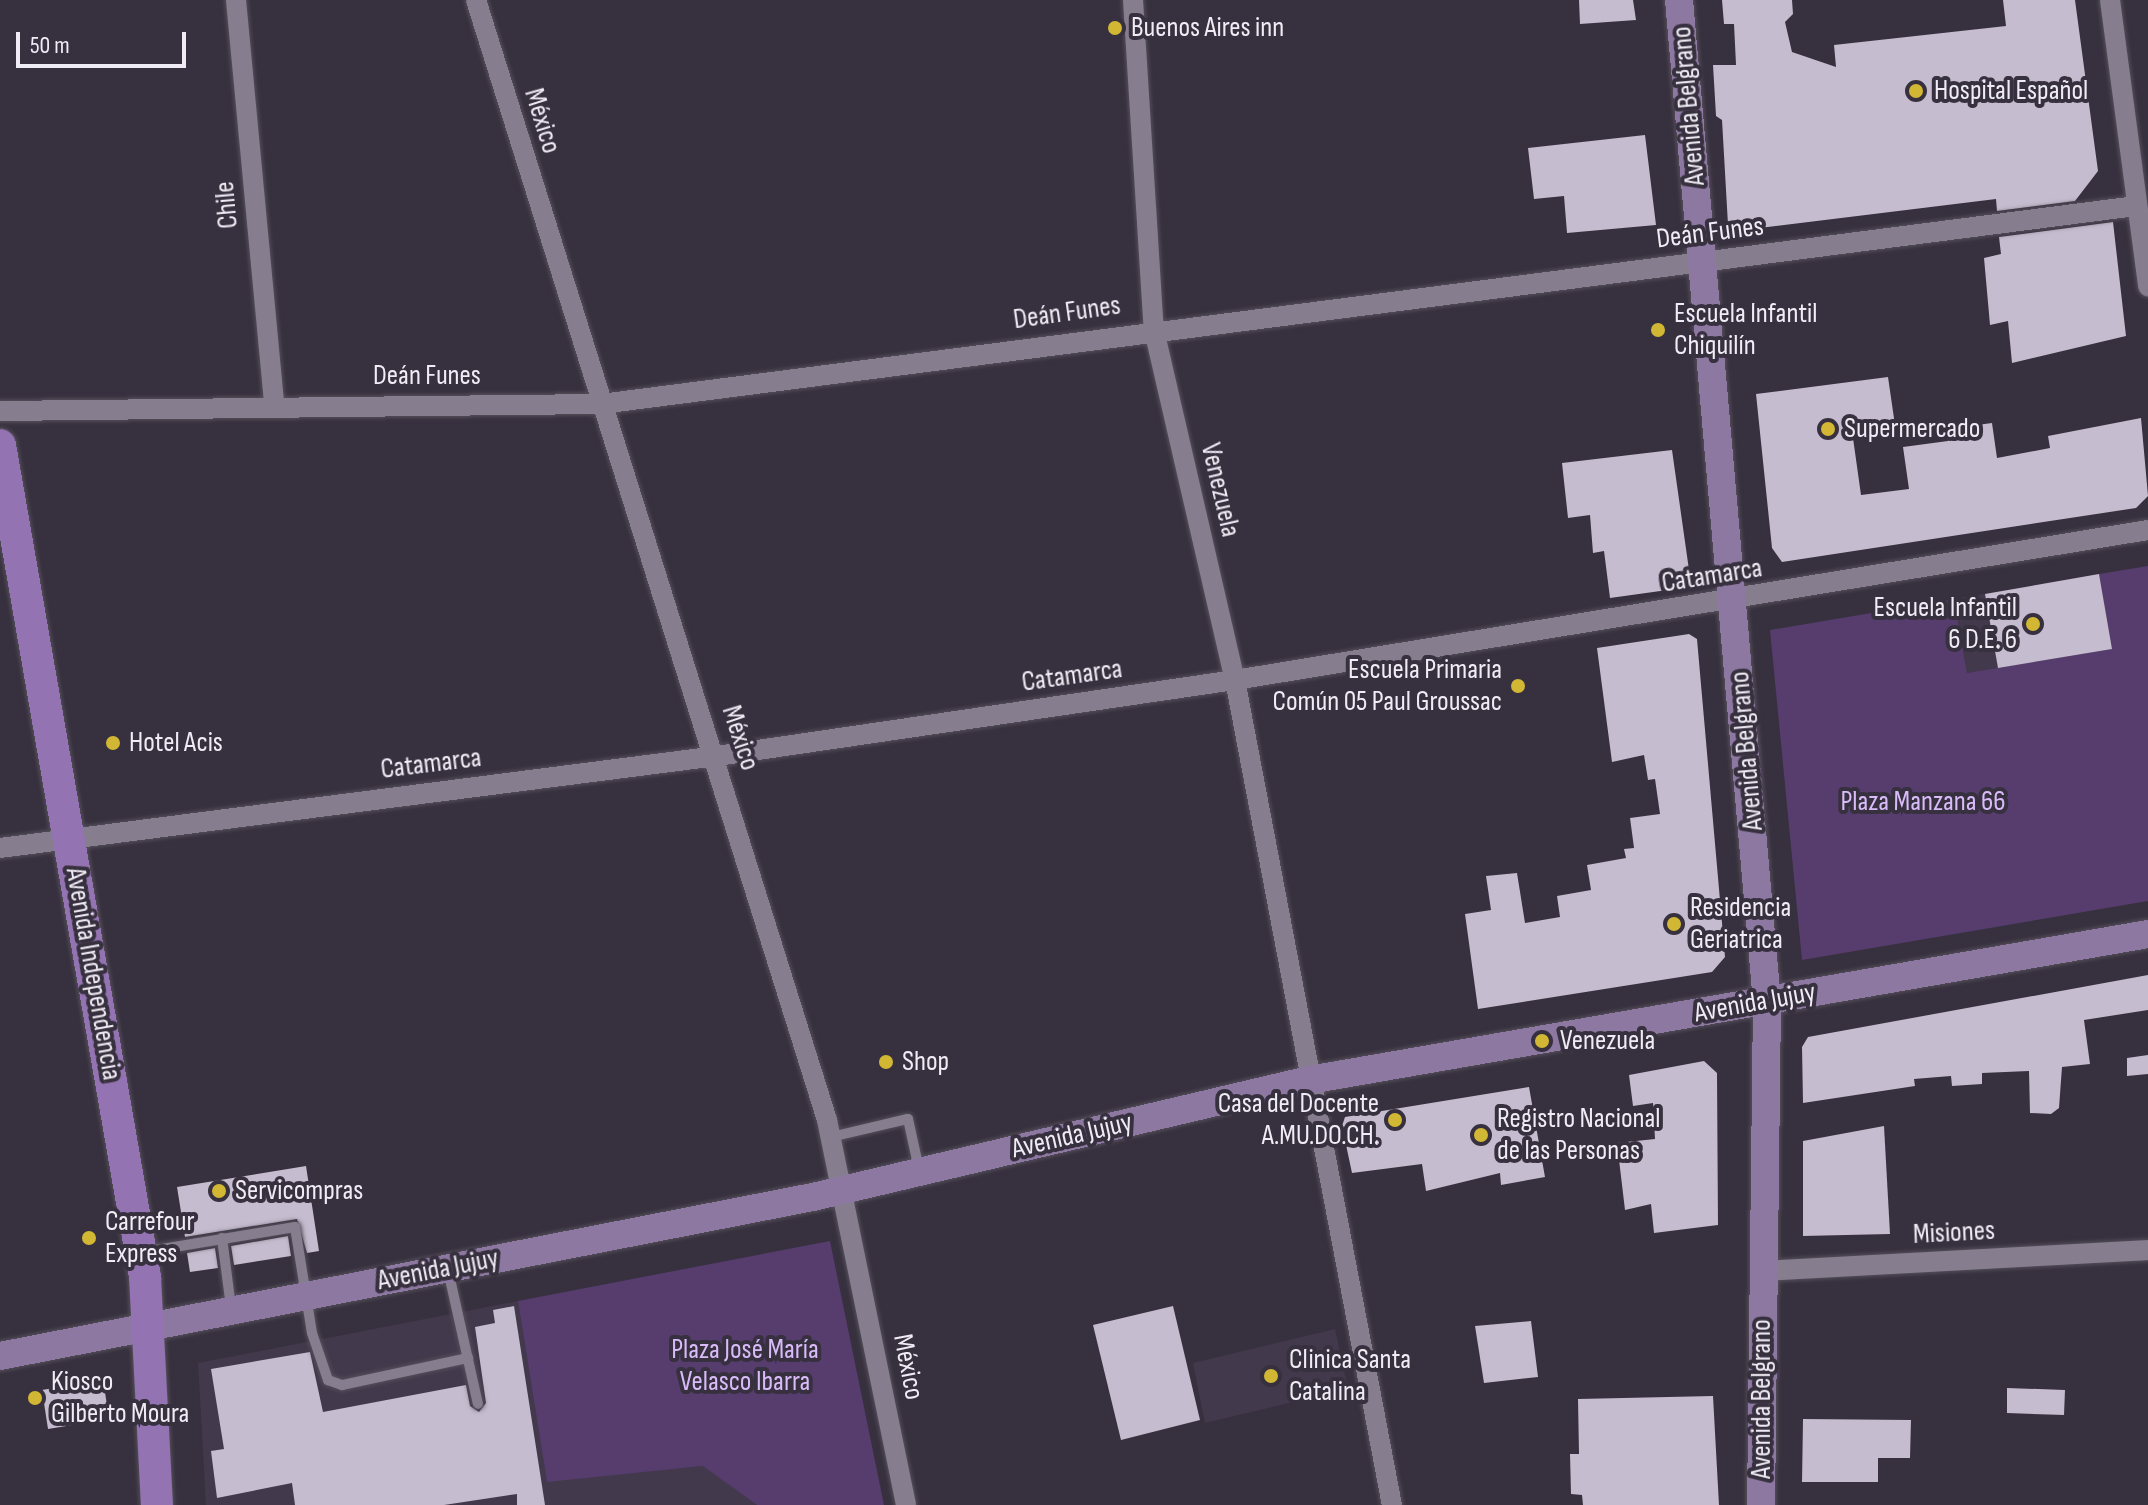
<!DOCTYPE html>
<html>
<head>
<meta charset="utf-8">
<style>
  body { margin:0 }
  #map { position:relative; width:2148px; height:1505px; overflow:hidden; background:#37303e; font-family:"Sofia Sans Condensed",sans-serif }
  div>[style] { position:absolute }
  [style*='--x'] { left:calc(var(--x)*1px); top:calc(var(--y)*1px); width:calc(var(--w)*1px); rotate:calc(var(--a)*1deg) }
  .built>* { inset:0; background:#43394c }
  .green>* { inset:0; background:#563d6e }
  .building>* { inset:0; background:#c5bccf }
  .roads { filter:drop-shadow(0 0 2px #554f5b) drop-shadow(0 0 2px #554f5b) }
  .lane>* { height:10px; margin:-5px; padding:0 5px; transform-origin:5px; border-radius:5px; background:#867e8f }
  .street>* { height:20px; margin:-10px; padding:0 10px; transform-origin:10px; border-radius:10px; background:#867e8f }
  .secondary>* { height:28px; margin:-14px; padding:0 14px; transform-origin:14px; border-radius:14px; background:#8d78a1 }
  .primary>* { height:32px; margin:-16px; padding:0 16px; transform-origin:16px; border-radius:16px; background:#9373b2 }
  .dots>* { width:22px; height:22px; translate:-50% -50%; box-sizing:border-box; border:4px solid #37303e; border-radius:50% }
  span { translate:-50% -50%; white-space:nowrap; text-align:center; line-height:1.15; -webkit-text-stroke:8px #37303e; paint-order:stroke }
  .poi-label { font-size:28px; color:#f0ecf5 }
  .left { translate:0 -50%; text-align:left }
  .right { translate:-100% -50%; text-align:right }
  .street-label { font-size:28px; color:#f0ecf5 }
  .park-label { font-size:28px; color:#d8bbf8 }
  .scale { position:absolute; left:16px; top:32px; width:170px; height:36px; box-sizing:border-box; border:4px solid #f0ecf5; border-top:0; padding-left:10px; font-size:24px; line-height:28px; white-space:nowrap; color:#f0ecf5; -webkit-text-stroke:6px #37303e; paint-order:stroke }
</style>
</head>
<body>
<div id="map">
  <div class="built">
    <div style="clip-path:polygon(2099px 574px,2112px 649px,1967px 673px,1954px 599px)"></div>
    <div style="clip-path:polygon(518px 1301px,547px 1481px,704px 1466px,757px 1505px,206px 1505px,198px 1363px)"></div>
    <div style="clip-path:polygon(1335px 1329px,1348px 1389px,1205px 1423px,1193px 1363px)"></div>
  </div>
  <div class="green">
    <div style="clip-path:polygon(2148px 566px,2148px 901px,1802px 960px,1770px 630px,1954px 599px,1967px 673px,2111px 649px,2099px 574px)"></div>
    <div style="clip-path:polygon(830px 1241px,884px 1505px,757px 1505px,703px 1466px,547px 1482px,518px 1301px)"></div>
  </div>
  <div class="building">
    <div style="clip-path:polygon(1579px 0,1633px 0,1636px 20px,1580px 24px)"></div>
    <div style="clip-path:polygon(1722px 0,1792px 0,1793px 14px,1785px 22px,1792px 52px,1836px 67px,1834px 45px,2006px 26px,2003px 0,2075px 0,2098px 171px,2075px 201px,1997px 211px,1996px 199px,1735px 231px,1728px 225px,1722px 120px,1716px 116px,1713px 65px,1736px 65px,1734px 24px,1724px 24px)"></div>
    <div style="clip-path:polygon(1645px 135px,1656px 225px,1567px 233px,1564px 196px,1534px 199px,1528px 148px)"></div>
    <div style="clip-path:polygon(2113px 222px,2126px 336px,2012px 363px,2008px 321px,1990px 325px,1984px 258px,2001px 254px,1999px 237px)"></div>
    <div style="clip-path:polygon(1888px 377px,1896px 432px,1853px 438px,1861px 495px,1909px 489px,1903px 447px,1948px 441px,1947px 429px,1992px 423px,1997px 458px,2050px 448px,2048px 436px,2141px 418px,2148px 496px,2136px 508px,1782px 562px,1772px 548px,1756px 394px)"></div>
    <div style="clip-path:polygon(1672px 450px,1690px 577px,1682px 588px,1610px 598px,1604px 551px,1593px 553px,1590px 515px,1568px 518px,1562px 463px)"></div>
    <div style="clip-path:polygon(2099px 574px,2112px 649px,1998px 668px,1985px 594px)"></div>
    <div style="clip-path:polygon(1689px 634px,1697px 639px,1725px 957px,1712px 972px,1478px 1009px,1465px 914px,1491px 910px,1486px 876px,1517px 873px,1525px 923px,1560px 917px,1557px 896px,1591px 890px,1587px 865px,1626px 858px,1624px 849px,1634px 848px,1630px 818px,1660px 814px,1655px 779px,1648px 780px,1644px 755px,1612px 762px,1597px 648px)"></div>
    <div style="clip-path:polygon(2148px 975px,2148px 1010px,2084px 1020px,2090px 1064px,2062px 1067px,2059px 1108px,2051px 1114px,2030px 1113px,2029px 1071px,1982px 1073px,1982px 1084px,1952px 1086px,1951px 1076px,1914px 1079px,1915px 1086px,1803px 1103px,1802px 1047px,1808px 1037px)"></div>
    <div style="clip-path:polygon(2148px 1055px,2148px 1074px,2127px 1076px,2127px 1058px)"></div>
    <div style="clip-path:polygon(1704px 1061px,1717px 1073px,1718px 1225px,1654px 1233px,1651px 1204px,1625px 1210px,1617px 1143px,1655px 1139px,1653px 1103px,1633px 1106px,1629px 1075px)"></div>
    <div style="clip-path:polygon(1529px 1087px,1545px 1177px,1501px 1185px,1500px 1173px,1426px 1191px,1422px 1164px,1352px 1173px,1342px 1126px,1345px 1117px)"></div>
    <div style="clip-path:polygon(1884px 1126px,1890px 1234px,1803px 1236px,1803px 1141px)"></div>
    <div style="clip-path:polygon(306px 1166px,319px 1251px,307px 1253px,297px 1219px,185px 1237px,177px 1187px)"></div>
    <div style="clip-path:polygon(288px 1236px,291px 1256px,234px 1265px,231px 1246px)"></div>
    <div style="clip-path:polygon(215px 1248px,218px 1268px,190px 1272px,187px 1253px)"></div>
    <div style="clip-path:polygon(514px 1306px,545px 1505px,517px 1505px,517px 1494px,444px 1505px,295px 1505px,292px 1483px,217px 1498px,211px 1451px,224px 1449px,211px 1369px,310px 1352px,323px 1412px,466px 1385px,470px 1406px,479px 1412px,486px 1403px,475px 1327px,495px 1323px,493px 1310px)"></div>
    <div style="clip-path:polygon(1173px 1306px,1200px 1420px,1121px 1440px,1093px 1325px)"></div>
    <div style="clip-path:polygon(1531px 1321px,1538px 1377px,1484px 1383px,1475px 1326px)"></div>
    <div style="clip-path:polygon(87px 1382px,105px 1392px,109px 1419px,48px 1429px,42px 1390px)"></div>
    <div style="clip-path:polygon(2007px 1388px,2065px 1390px,2064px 1415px,2007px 1413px)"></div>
    <div style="clip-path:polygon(1713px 1396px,1719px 1505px,1583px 1505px,1582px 1495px,1571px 1494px,1570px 1454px,1579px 1454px,1578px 1399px)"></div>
    <div style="clip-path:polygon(1803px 1419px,1911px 1420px,1910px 1458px,1878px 1458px,1878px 1482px,1802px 1482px)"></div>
  </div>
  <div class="roads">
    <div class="lane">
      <div style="--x:831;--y:1137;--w:79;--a:-13.2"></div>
      <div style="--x:908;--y:1119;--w:51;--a:77.6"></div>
      <div style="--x:222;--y:1238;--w:70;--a:82.6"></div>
      <div style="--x:144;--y:1252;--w:153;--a:-9.4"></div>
      <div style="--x:295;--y:1227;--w:107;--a:80.9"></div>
      <div style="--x:312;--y:1333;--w:50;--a:71.2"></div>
      <div style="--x:328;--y:1380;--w:15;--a:20"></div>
      <div style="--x:342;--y:1385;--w:129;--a:-12.1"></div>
      <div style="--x:448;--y:1270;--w:137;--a:77.4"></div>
    </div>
    <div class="street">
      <div style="--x:236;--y:0;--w:406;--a:84.6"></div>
      <div style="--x:476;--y:0;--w:1174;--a:72.6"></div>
      <div style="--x:827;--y:1120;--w:393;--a:78.4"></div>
      <div style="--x:1133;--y:0;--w:331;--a:86.4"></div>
      <div style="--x:1154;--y:330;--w:359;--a:77"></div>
      <div style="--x:1235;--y:680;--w:840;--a:79.23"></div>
      <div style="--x:2110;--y:0;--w:289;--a:82.4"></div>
      <div style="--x:0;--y:411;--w:601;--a:-0.67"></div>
      <div style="--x:601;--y:404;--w:1549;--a:-7.35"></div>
      <div style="--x:0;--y:848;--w:723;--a:-7.31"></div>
      <div style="--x:717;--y:756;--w:524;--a:-8.35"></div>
      <div style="--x:1235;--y:680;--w:925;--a:-9.33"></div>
      <div style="--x:1763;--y:1271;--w:386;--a:-3.1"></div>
    </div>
    <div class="secondary">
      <div style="--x:1679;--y:0;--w:1005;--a:84.98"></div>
      <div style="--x:1767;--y:1001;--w:504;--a:90.68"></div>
      <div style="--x:0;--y:1356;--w:828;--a:-11.07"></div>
      <div style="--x:813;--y:1197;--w:510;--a:-13.27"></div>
      <div style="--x:1309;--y:1080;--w:852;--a:-9.87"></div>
    </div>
    <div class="primary">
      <div style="--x:0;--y:445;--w:845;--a:80.11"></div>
      <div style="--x:145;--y:1277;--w:228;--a:87"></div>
    </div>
  </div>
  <div class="dots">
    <div style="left:1115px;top:28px;background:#d2b735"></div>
    <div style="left:1916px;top:91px;background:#d2b735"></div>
    <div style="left:1658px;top:330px;background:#d2b735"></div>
    <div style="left:1828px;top:429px;background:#d2b735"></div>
    <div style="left:2033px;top:624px;background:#d2b735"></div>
    <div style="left:1518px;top:686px;background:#d2b735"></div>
    <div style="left:113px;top:743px;background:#d2b735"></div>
    <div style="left:1674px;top:924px;background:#d2b735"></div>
    <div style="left:1542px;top:1041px;background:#d2b735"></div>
    <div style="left:886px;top:1062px;background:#d2b735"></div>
    <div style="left:1395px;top:1120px;background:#d2b735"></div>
    <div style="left:1481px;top:1135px;background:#d2b735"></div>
    <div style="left:219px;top:1191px;background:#d2b735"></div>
    <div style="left:89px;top:1238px;background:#d2b735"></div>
    <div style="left:1271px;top:1376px;background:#d2b735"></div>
    <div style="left:35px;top:1398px;background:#d2b735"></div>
  </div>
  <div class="poi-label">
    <span class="left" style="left:1131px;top:28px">Buenos Aires inn</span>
    <span class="left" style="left:1934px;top:91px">Hospital Español</span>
    <span class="left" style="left:1674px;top:330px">Escuela Infantil<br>Chiquilín</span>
    <span class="left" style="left:1844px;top:429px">Supermercado</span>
    <span class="right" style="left:2017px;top:624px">Escuela Infantil<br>6 D.E. 6</span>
    <span class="right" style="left:1502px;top:686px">Escuela Primaria<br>Común 05 Paul Groussac</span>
    <span class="left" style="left:129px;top:743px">Hotel Acis</span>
    <span class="left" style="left:1690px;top:924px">Residencia<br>Geriatrica</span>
    <span class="left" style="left:1560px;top:1041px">Venezuela</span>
    <span class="left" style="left:902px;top:1062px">Shop</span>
    <span class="right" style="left:1379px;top:1120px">Casa del Docente<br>A.MU.DO.CH.</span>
    <span class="left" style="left:1497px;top:1135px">Registro Nacional<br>de las Personas</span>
    <span class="left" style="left:235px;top:1191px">Servicompras</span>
    <span class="left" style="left:105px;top:1238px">Carrefour<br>Express</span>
    <span class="left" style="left:1289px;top:1376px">Clinica Santa<br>Catalina</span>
    <span class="left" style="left:51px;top:1398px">Kiosco<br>Gilberto Moura</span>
  </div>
  <div class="street-label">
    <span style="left:1689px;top:106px;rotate:-95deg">Avenida Belgrano</span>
    <span style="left:542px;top:121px;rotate:73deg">México</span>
    <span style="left:227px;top:205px;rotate:-95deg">Chile</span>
    <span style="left:1710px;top:233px;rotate:-7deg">Deán Funes</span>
    <span style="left:1067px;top:313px;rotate:-8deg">Deán Funes</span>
    <span style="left:427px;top:376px">Deán Funes</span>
    <span style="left:1220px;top:490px;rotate:77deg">Venezuela</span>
    <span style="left:1712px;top:576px;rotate:-9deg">Catamarca</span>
    <span style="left:1072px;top:676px;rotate:-8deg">Catamarca</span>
    <span style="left:740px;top:738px;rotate:72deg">México</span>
    <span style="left:1747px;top:751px;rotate:-95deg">Avenida Belgrano</span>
    <span style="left:431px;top:764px;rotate:-7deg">Catamarca</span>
    <span style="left:93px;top:974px;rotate:80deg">Avenida Independencia</span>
    <span style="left:1755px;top:1003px;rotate:-10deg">Avenida Jujuy</span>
    <span style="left:1072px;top:1136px;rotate:-13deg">Avenida Jujuy</span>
    <span style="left:1954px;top:1233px;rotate:-3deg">Misiones</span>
    <span style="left:438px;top:1270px;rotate:-11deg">Avenida Jujuy</span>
    <span style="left:908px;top:1367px;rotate:79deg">México</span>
    <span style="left:1762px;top:1399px;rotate:-90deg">Avenida Belgrano</span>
  </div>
  <div class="park-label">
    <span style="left:1923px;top:802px">Plaza Manzana 66</span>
    <span style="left:745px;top:1366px">Plaza José María<br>Velasco Ibarra</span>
  </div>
  <div class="scale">50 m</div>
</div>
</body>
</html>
